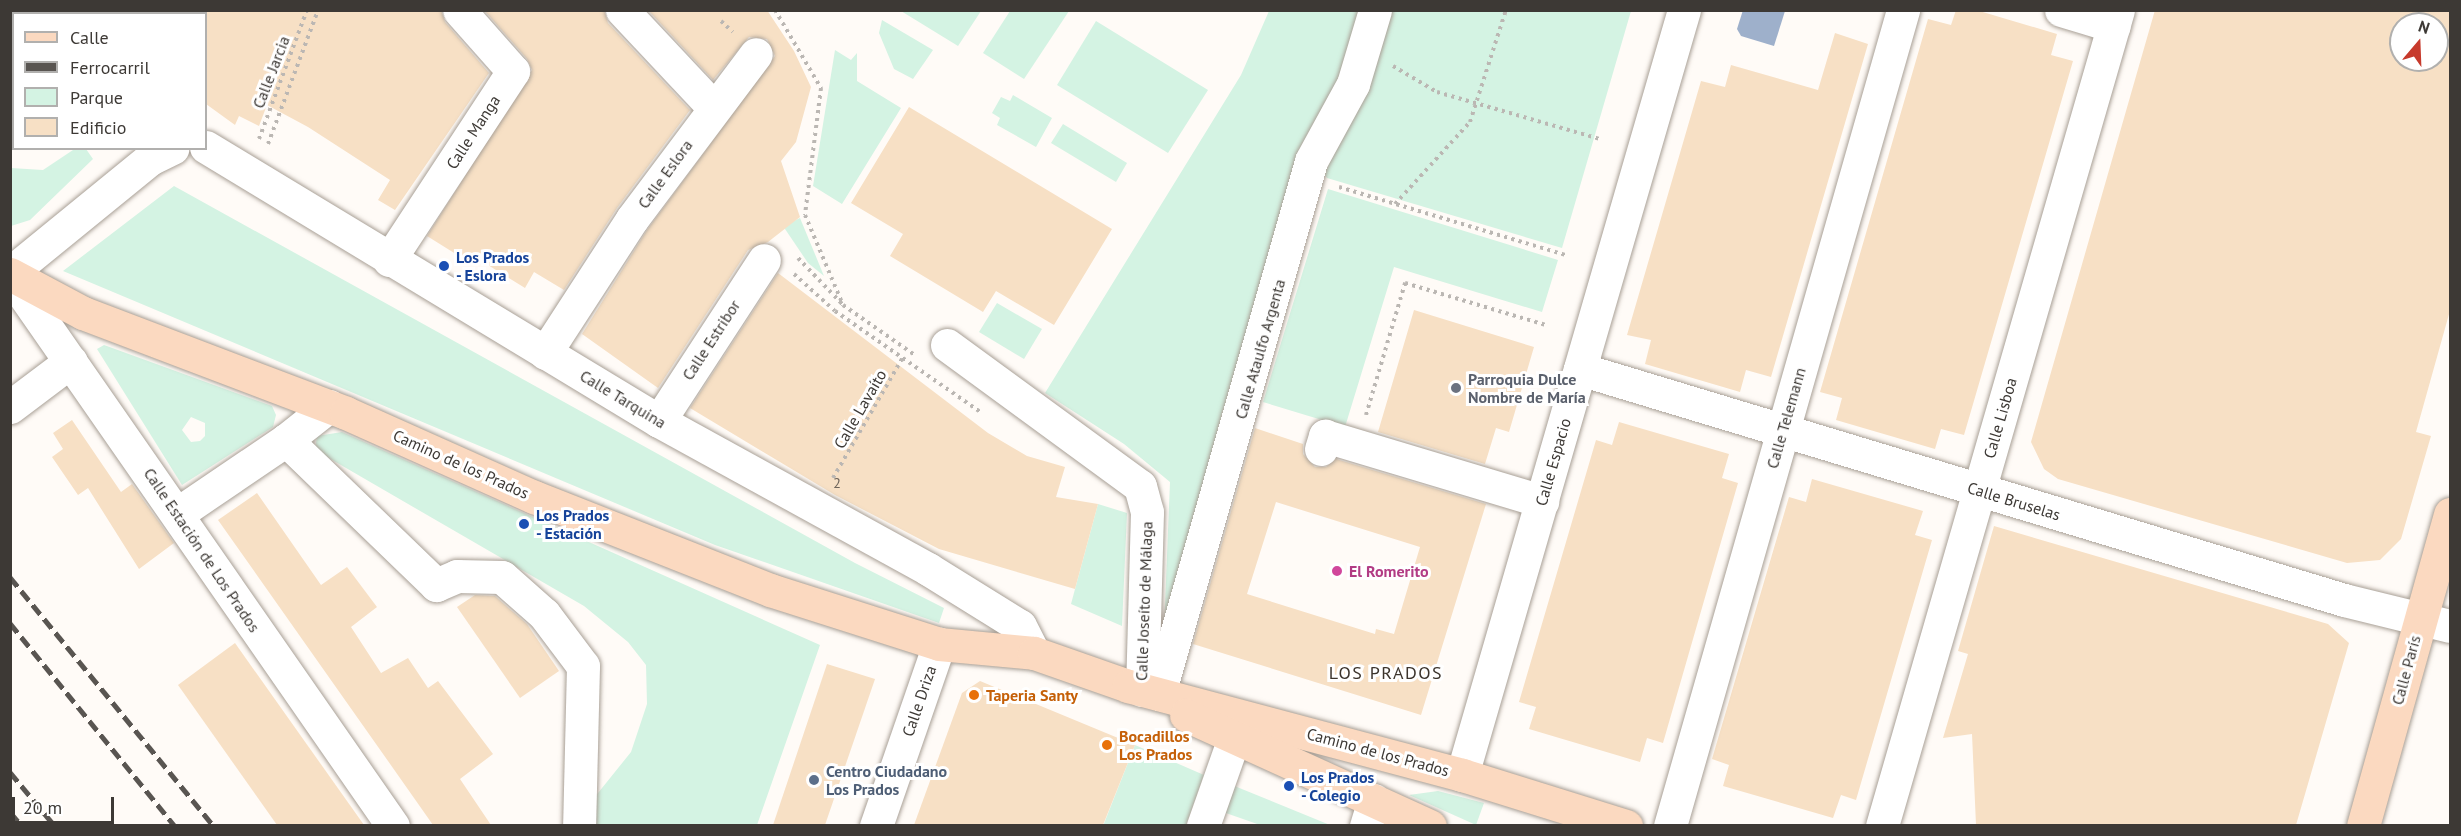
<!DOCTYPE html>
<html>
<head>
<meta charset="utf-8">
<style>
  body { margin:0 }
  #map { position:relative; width:2461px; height:836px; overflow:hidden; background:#fffbf7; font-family:"PT Sans",sans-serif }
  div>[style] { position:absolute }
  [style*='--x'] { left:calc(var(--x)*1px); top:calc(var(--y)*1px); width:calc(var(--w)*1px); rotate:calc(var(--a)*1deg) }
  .green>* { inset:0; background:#d4f3e3 }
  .water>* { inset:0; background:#9eb0cb }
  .building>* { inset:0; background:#f7e0c5 }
  .path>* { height:4px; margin-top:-2px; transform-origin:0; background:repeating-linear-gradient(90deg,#bbb7b3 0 3px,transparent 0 7.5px) }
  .roads { filter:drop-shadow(0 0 2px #a9a096) drop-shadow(0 0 2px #a9a096) }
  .minor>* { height:33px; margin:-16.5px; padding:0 16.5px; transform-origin:16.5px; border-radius:16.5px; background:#fff }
  .major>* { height:33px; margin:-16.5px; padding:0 16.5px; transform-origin:16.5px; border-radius:16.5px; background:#fbd9c0 }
  .rail>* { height:4.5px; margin-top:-2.25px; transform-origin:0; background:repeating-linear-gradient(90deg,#595551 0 12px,transparent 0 18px) }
  .dots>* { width:16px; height:16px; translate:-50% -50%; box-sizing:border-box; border:3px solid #fff; border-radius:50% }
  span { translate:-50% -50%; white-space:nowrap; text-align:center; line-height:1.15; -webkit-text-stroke:6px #fff; paint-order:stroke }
  .number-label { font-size:14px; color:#6c6359 }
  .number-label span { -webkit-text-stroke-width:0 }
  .street-label { font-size:16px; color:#3d3935 }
  .transit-label { font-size:16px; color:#164399; font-weight:700 }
  .left { translate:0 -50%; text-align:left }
  .worship-label { font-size:16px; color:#5b616d; font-weight:700 }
  .hotel-label { font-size:16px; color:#b23c85; font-weight:700 }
  .food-label { font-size:16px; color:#c56008; font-weight:700 }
  .service-label { font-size:16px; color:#4e5e75; font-weight:700 }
  .neighbourhood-label { font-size:18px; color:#3c342c; letter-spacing:1.5px }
  .frame { position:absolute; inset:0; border:12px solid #3d3935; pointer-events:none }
  .legend { position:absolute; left:12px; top:12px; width:195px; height:138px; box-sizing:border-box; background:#fff; border:2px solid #b1b0ae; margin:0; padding:8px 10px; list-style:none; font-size:18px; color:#3d3935 }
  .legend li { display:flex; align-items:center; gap:12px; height:30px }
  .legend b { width:30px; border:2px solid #b1b0ae }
  .north { position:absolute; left:2389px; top:12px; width:60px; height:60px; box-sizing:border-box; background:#fff; border:2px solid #b1b0ae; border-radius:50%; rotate:19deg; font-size:16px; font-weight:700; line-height:24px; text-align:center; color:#3d3935 }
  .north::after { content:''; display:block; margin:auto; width:21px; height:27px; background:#c73a2c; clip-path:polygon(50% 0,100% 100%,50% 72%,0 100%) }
  .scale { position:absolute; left:12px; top:797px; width:102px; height:27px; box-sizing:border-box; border:3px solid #3d3935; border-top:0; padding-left:8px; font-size:18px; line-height:21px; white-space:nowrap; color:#3d3935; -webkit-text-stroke:4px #fff; paint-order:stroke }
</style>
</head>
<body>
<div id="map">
  <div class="green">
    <div style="clip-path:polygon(901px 11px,981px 11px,958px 46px)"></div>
    <div style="clip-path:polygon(1010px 11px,1069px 11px,1024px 79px,983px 53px)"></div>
    <div style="clip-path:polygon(1269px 11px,1363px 11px,1343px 80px,1299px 154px,1222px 414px,1164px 630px,1170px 482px,1124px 444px,1045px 393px,1241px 75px)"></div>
    <div style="clip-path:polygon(1385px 11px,1631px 11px,1562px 248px,1327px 178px,1323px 173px)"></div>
    <div style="clip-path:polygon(882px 20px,933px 50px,913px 79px,894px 69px,879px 33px)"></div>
    <div style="clip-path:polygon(1096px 21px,1208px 90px,1168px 153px,1057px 85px)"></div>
    <div style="clip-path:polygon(835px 50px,851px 60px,857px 53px,857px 81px,901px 108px,842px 204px,813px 186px)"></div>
    <div style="clip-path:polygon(1013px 95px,1052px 118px,1036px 147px,997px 125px,1000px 118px,992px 113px,1001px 97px,1010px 101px)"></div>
    <div style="clip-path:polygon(1063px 124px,1127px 163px,1116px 182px,1051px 143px)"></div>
    <div style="clip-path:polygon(76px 148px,86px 149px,93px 159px,30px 220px,11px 226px,11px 168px,43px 170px)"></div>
    <div style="clip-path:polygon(174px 186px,855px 563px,944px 608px,939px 623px,715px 545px,63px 271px)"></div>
    <div style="clip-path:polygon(1328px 189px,1558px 260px,1542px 312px,1394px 267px,1345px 427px,1263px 402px)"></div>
    <div style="clip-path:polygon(800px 218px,824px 276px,808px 263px,783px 226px)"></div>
    <div style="clip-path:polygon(997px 303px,1042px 329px,1024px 359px,979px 332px)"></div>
    <div style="clip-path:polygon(evenodd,104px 345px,272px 406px,276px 415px,273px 427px,182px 485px,97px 349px,104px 345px,191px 417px,205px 423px,205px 436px,200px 441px,191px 442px,182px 430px,191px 417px)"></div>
    <div style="clip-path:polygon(342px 432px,820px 645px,757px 825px,592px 825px,594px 798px,631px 752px,647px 704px,646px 665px,628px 642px,584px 606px,315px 450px,317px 436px)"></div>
    <div style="clip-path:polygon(1098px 504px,1127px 513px,1122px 626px,1071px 604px)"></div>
    <div style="clip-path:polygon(1135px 745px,1204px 775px,1186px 825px,1103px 826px)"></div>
    <div style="clip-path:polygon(1232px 785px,1330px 825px,1260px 825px,1223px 812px)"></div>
    <div style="clip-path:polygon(1438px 791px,1484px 803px,1476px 825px,1409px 795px)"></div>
  </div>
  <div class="water">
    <div style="clip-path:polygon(1743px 10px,1785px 11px,1774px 46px,1741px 36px,1737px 29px)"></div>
  </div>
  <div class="building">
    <div style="clip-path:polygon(206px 10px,441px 10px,445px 22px,489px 73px,395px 210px,378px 200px,390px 180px,308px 127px,267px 105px,259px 126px,239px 116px,235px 125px,206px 104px)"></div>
    <div style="clip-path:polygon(484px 10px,604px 10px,608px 23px,690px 110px,617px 208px,564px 290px,534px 272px,525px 288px,472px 255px,467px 261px,427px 236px,532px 70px,527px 59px)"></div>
    <div style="clip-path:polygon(648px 10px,767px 10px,794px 51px,811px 87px,796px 142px,781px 161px,800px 217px,768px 242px,748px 250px,658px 388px,582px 334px,647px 230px,775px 56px,767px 39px,749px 37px,713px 80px)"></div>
    <div style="clip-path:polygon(1956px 10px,1976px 10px,2057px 34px,2051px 55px,2073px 61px,1964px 435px,1941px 429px,1935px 449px,1836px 420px,1842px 398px,1820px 392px,1928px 19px,1951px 25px)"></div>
    <div style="clip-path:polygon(evenodd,2155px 10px,2451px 10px,2451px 307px,2416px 432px,2431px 436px,2401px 539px,2380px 560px,2347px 563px,2058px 479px,2044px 469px,2031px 442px,2155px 10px,2401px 24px,2437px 24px,2437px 60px,2401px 60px,2401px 24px)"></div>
    <div style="clip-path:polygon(1835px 33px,1868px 44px,1771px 377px,1746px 370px,1740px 392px,1645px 364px,1651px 340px,1627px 335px,1701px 81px,1725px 87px,1731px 65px,1818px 90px)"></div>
    <div style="clip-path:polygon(909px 107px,1112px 229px,1054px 325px,996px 291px,983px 312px,890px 256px,903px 234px,851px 203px)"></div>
    <div style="clip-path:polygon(778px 273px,988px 433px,1027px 456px,1065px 467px,1056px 497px,1098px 504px,1075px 589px,939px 549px,835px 495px,690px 408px)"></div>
    <div style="clip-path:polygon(1414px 310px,1534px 347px,1509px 432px,1496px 428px,1485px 464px,1378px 432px)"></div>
    <div style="clip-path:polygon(72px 420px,121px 492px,132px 484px,174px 543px,139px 569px,88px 488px,78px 495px,52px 457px,63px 449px,53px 433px)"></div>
    <div style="clip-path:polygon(1619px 422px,1729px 454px,1722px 478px,1738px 483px,1663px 743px,1647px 738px,1640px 762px,1529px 729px,1536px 707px,1519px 702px,1596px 440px,1612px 445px)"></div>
    <div style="clip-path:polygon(evenodd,1255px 428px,1303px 444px,1303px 454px,1315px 467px,1326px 467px,1336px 459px,1486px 504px,1421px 715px,1193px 644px,1255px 428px,1276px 502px,1420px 547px,1394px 634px,1376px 629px,1375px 634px,1247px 594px,1276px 502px)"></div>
    <div style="clip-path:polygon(1812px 479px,1923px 511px,1915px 535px,1932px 540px,1856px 800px,1841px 795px,1833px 818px,1723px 786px,1729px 765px,1712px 759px,1789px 497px,1806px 502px)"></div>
    <div style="clip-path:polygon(257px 493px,321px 585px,347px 567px,377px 607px,351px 627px,381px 673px,408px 658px,428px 688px,438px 681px,493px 754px,460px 779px,491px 825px,433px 825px,388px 761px,218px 520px)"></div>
    <div style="clip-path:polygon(1994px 526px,2328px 624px,2349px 643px,2296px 825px,1976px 825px,1972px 734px,1943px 738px,1968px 654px,1958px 651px)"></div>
    <div style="clip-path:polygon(475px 595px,495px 596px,527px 624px,559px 671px,520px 698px,457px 607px)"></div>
    <div style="clip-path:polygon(235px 643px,364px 825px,277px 825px,178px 685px)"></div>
    <div style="clip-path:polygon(827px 664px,875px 679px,825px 825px,773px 825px)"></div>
    <div style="clip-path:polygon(980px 681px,1135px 745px,1103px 825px,914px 825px,962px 693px)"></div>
  </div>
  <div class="path">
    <div style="--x:775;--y:10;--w:91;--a:59.5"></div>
    <div style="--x:821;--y:88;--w:128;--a:97.2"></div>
    <div style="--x:805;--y:215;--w:98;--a:67.1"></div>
    <div style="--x:721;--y:21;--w:16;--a:43"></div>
    <div style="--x:1393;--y:66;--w:51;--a:30.6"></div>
    <div style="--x:1437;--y:92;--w:170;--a:16.1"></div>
    <div style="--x:259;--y:139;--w:138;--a:-69.6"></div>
    <div style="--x:268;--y:144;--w:143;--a:-69.5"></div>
    <div style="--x:1339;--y:187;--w:237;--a:16.7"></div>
    <div style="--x:1395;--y:204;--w:111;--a:-47.6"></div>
    <div style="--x:1470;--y:122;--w:118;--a:-72.2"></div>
    <div style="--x:798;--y:258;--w:65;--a:46.2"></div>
    <div style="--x:843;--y:305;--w:89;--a:34.9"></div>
    <div style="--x:794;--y:274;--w:55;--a:42.1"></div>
    <div style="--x:835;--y:311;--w:179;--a:34.8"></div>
    <div style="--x:1366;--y:415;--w:138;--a:-73.5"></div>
    <div style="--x:1405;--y:283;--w:147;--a:16.6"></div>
    <div style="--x:833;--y:478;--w:138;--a:-59.9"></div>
  </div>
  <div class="roads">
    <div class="minor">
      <div style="--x:622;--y:10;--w:133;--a:46.8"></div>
      <div style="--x:2061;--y:10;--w:55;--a:16.8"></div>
      <div style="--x:157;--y:14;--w:4;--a:-76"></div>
      <div style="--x:206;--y:147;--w:529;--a:31.17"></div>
      <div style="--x:659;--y:421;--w:307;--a:28.8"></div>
      <div style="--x:928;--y:569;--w:108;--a:31.8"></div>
      <div style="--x:1020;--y:626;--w:30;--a:63"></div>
      <div style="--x:389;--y:260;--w:226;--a:-56.7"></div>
      <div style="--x:513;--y:71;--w:81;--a:-131.5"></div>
      <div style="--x:10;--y:273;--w:181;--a:-39.2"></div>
      <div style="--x:150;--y:159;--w:25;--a:-26"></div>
      <div style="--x:10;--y:275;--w:671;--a:55.2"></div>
      <div style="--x:947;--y:345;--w:239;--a:36.2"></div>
      <div style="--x:1140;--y:486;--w:27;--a:75"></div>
      <div style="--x:1147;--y:512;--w:178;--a:91.6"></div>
      <div style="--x:545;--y:353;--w:160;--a:-57"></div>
      <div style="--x:632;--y:219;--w:206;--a:-53.1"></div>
      <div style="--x:1580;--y:369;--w:798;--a:16.82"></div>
      <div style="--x:2344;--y:600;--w:109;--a:13.8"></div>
      <div style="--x:329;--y:406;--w:55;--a:141.7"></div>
      <div style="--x:286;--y:440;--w:209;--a:44"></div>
      <div style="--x:436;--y:585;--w:23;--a:-23"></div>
      <div style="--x:457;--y:576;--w:45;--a:1.3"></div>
      <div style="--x:502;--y:577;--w:56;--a:41.4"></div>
      <div style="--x:544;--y:614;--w:65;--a:53.1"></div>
      <div style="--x:583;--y:666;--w:160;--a:91.4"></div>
      <div style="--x:10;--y:407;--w:76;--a:-37"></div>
      <div style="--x:659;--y:421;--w:192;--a:-56.9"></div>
      <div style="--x:1321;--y:449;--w:14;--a:-73"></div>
      <div style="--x:1325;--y:436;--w:227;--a:16.7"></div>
      <div style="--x:177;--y:514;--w:132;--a:-34.2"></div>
      <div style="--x:1159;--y:694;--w:554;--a:-74.08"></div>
      <div style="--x:1311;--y:161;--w:88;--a:-61.4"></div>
      <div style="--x:1353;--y:84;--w:77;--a:-73.4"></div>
      <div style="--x:1462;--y:775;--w:797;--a:-73.82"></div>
      <div style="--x:876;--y:826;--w:193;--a:-70.9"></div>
      <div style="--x:1203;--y:826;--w:93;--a:-70.6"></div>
      <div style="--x:1366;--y:826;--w:27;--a:-73"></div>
      <div style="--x:1670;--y:826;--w:849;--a:-74.06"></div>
      <div style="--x:1882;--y:826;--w:849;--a:-73.87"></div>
    </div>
    <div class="major">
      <div style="--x:10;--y:274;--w:83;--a:28.1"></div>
      <div style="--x:83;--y:313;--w:281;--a:20.8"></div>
      <div style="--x:346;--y:413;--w:206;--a:24.1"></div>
      <div style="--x:534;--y:497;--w:254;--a:21.5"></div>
      <div style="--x:770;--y:590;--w:177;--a:17.7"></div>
      <div style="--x:939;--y:644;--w:95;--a:5.4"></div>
      <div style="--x:1034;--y:653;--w:100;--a:19.3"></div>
      <div style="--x:1128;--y:686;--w:346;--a:14.9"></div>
      <div style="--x:1462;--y:775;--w:172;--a:17.3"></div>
      <div style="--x:1186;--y:715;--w:268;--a:24.5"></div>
      <div style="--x:2363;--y:826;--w:324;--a:-74.4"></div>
    </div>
  </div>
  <div class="rail">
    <div style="--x:10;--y:577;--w:322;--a:50.7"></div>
    <div style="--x:10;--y:623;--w:262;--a:50.9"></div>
    <div style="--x:10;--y:772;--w:70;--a:50.2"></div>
    <div style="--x:10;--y:812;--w:18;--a:49"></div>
  </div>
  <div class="dots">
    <div style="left:444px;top:266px;background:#1a4fb4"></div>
    <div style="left:1456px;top:388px;background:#6b7280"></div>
    <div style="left:524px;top:524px;background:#1a4fb4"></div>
    <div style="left:1337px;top:571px;background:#d1479c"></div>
    <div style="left:974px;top:695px;background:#e8710a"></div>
    <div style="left:1107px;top:745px;background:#e8710a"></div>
    <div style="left:814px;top:780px;background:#5c6f8a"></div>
    <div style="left:1289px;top:786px;background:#1a4fb4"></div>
  </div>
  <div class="number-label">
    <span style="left:837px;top:483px">2</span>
  </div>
  <div class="street-label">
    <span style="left:271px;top:72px;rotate:-69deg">Calle Jarcia</span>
    <span style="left:473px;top:132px;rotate:-57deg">Calle Manga</span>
    <span style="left:665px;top:174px;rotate:-54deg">Calle Eslora</span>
    <span style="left:711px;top:340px;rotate:-57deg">Calle Estribor</span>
    <span style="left:1260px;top:349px;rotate:-74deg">Calle Ataulfo Argenta</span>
    <span style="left:623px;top:399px;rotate:31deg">Calle Tarquina</span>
    <span style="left:860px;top:409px;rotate:-60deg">Calle Lavaíto</span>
    <span style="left:1786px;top:418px;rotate:-74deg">Calle Telemann</span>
    <span style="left:2000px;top:418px;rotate:-74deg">Calle Lisboa</span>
    <span style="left:1553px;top:462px;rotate:-74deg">Calle Espacio</span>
    <span style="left:461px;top:464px;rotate:24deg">Camino de los Prados</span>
    <span style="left:2014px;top:501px;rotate:17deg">Calle Bruselas</span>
    <span style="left:202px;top:550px;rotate:56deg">Calle Estación de Los Prados</span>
    <span style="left:1144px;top:601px;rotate:-88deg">Calle Joseíto de Málaga</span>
    <span style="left:2406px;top:670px;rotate:-75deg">Calle París</span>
    <span style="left:919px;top:701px;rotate:-71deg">Calle Driza</span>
    <span style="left:1378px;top:752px;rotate:15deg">Camino de los Prados</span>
  </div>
  <div class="transit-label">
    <span class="left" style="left:456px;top:266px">Los Prados<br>- Eslora</span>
    <span class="left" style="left:536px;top:524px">Los Prados<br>- Estación</span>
    <span class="left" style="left:1301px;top:786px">Los Prados<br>- Colegio</span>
  </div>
  <div class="worship-label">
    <span class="left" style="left:1468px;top:388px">Parroquia Dulce<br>Nombre de María</span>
  </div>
  <div class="hotel-label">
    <span class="left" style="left:1349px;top:571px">El Romerito</span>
  </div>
  <div class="food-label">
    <span class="left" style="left:986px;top:695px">Taperia Santy</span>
    <span class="left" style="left:1119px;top:745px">Bocadillos<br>Los Prados</span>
  </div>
  <div class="service-label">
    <span class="left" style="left:826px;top:780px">Centro Ciudadano<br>Los Prados</span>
  </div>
  <div class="neighbourhood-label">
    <span style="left:1386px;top:673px">LOS PRADOS</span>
  </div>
  <div class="frame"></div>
  <ul class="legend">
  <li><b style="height:8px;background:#fbd9c0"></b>Calle</li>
  <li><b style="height:8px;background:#595551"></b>Ferrocarril</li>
  <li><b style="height:16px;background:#d4f3e3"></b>Parque</li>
  <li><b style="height:16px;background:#f7e0c5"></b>Edificio</li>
  </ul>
  <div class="north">N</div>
  <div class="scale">20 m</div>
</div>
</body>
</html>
